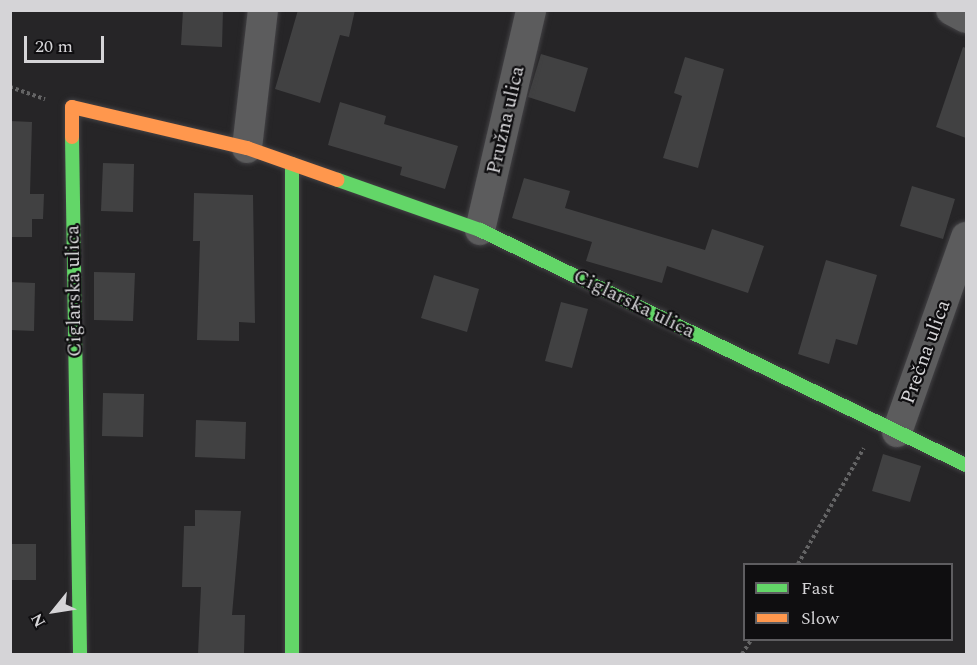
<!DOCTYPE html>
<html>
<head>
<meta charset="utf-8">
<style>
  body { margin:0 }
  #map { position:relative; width:977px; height:665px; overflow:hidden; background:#262527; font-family:Spectral,serif }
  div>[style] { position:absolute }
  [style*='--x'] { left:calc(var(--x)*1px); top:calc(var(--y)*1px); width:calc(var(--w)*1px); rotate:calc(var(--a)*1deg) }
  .building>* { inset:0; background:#414142 }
  .path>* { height:4px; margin-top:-2px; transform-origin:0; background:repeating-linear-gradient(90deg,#646465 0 3px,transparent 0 6px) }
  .roads { filter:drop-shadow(0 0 2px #424144) drop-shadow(0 0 2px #424144) }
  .street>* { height:30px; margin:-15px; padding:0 15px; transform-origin:15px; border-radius:15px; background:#5c5c5d }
  .fast>* { height:14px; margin:-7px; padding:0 7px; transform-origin:7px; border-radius:7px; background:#63d668 }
  .slow>* { height:14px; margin:-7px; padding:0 7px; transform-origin:7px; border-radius:7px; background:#ff974d }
  span { translate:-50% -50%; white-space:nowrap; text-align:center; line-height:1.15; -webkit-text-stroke:4.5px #0f0e10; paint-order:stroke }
  .street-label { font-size:20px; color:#d5d4d7 }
  .frame { position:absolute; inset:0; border:12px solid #d5d4d7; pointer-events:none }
  .legend { position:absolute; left:743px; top:563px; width:210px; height:78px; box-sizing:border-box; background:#0f0e10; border:2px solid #5e5d60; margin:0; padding:8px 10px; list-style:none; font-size:18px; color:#d5d4d7 }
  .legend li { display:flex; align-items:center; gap:12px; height:30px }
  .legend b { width:30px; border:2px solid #5e5d60 }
  .north { position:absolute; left:24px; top:581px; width:60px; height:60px; -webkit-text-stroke:4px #0f0e10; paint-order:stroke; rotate:240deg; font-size:16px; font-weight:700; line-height:24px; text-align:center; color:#d5d4d7 }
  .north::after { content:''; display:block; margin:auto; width:21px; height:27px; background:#d5d4d7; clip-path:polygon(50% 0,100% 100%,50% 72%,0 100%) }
  .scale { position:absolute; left:24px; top:36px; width:80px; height:27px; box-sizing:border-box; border:3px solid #d5d4d7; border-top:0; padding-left:8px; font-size:18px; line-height:21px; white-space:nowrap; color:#d5d4d7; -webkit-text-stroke:4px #0f0e10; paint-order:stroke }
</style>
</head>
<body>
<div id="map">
  <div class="building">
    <div style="clip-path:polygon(183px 10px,223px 10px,222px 47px,181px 45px)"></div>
    <div style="clip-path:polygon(298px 10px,355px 10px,349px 37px,340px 35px,320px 103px,275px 89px)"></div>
    <div style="clip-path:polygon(963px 47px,966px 48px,966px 138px,936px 127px)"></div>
    <div style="clip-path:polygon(541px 54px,588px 68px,575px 112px,528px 97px)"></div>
    <div style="clip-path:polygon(685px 57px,724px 69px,698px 168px,663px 158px,682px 96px,674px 93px)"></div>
    <div style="clip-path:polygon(340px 102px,386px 116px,384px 124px,458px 146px,445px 189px,400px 175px,402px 167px,328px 145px)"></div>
    <div style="clip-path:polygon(10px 121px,32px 122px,30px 194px,44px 194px,43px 219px,32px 219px,32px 237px,10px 237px)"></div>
    <div style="clip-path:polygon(103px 163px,134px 164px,133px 212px,101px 211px)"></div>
    <div style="clip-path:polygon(524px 178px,570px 191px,565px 208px,705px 250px,712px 229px,764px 246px,748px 293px,667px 266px,662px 283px,586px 261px,592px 242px,512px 218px)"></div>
    <div style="clip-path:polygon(912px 186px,955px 199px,943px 239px,900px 226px)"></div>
    <div style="clip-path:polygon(194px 193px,253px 195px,255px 323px,239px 322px,239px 341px,197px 340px,200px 241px,193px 241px)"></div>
    <div style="clip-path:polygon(826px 260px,877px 275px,857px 345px,836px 339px,829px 364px,798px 354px)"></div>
    <div style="clip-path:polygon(94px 272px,135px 273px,133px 321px,94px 320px)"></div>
    <div style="clip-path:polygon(434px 275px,479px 289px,467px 332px,421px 318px)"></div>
    <div style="clip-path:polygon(10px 282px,35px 283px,34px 331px,10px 330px)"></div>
    <div style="clip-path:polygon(561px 302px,588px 309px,572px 368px,545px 361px)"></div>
    <div style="clip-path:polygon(103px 393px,144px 394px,143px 437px,102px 436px)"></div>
    <div style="clip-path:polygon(196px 420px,246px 422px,245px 459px,195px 457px)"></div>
    <div style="clip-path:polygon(883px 454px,921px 466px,910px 502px,872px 491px)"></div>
    <div style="clip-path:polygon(195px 510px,241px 511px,232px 615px,245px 615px,244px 654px,198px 654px,201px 587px,182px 587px,184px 526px,195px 526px)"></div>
    <div style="clip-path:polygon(10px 544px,36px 544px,36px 580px,10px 580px)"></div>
  </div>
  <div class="path">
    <div style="--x:10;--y:87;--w:37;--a:19"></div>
    <div style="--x:798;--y:564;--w:133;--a:-60.4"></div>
    <div style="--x:742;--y:654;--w:17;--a:-57"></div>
  </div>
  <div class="roads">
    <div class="street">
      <div style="--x:951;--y:10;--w:17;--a:28"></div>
      <div style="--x:247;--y:148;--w:139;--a:-83.4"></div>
      <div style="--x:480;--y:230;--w:226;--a:-76.9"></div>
      <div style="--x:897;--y:432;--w:207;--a:-70.5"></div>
    </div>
    <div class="fast">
      <div style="--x:72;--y:137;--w:517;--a:89.11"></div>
      <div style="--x:292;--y:164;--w:490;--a:90"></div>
      <div style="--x:338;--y:180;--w:151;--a:19.4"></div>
      <div style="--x:480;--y:230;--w:540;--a:25.81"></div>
    </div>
    <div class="slow">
      <div style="--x:72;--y:137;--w:30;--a:-90"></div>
      <div style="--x:72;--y:107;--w:180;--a:13.2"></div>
      <div style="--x:247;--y:148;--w:96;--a:19.4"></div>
    </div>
  </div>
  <div class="street-label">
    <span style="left:506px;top:120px;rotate:-77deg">Pružna ulica</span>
    <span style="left:74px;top:291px;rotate:-91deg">Ciglarska ulica</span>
    <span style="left:634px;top:304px;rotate:26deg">Ciglarska ulica</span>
    <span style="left:926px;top:352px;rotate:-70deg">Prečna ulica</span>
  </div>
  <div class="frame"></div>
  <ul class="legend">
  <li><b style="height:8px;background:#63d668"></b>Fast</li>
  <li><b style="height:8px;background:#ff974d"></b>Slow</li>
  </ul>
  <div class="north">N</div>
  <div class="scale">20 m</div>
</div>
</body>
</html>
